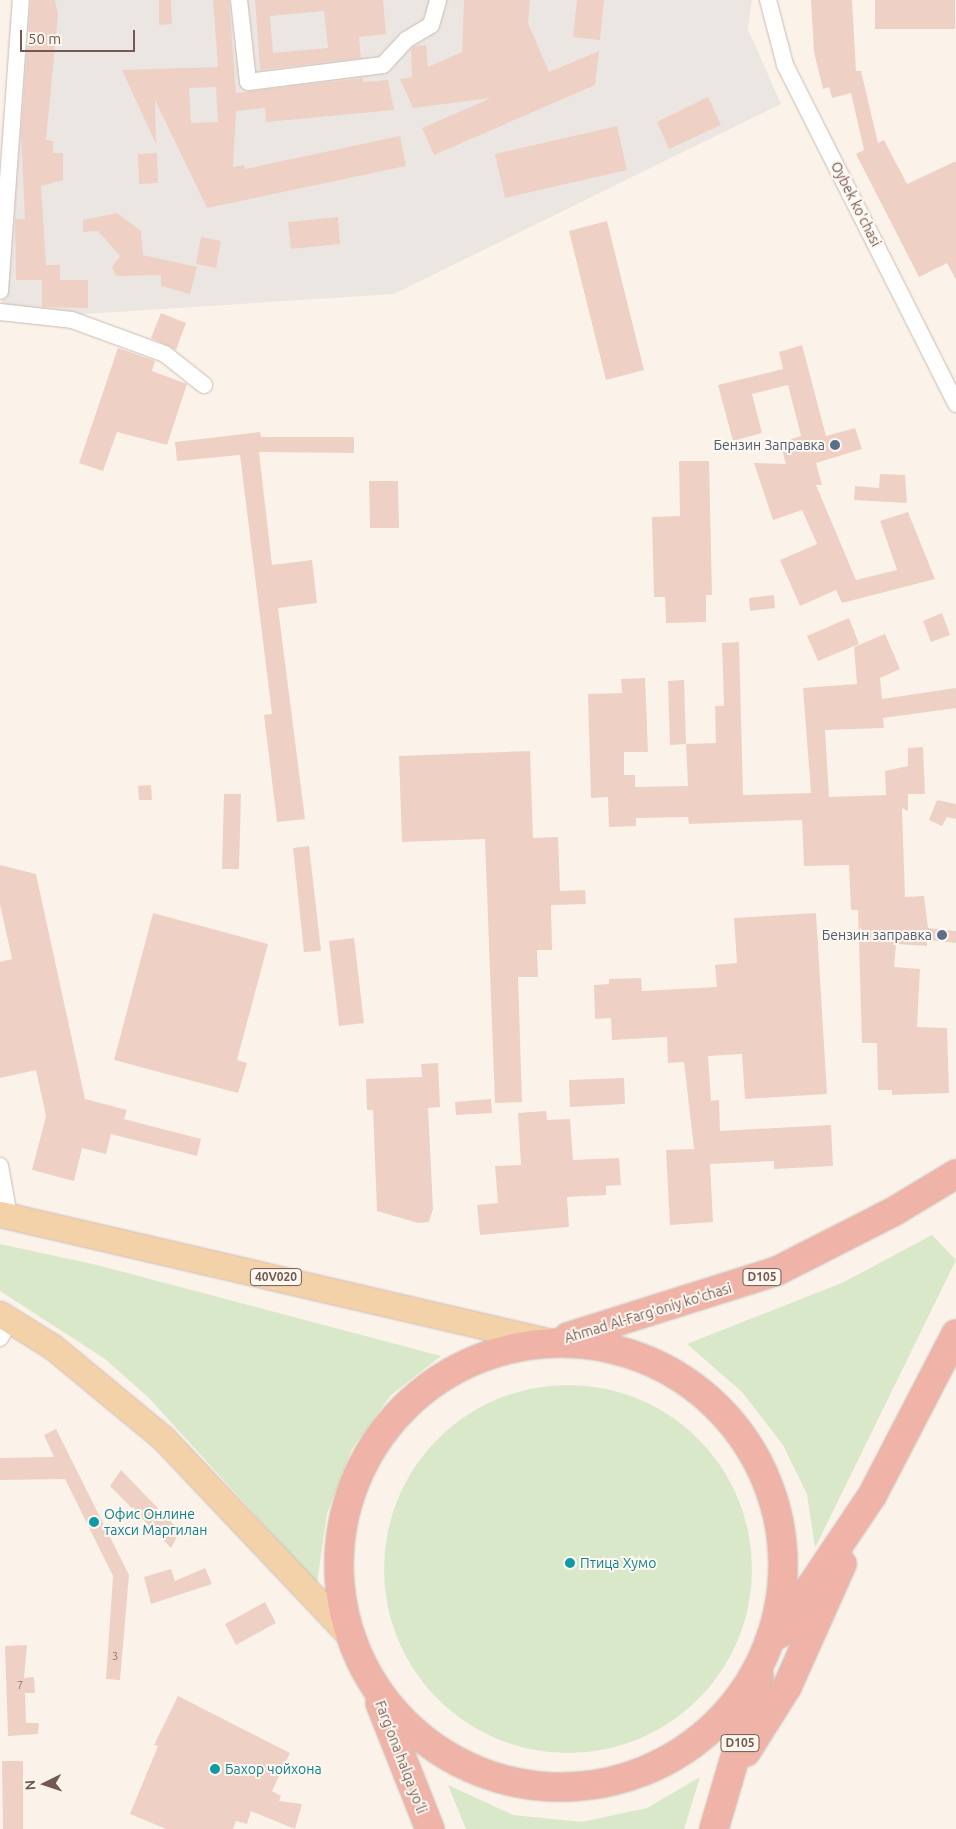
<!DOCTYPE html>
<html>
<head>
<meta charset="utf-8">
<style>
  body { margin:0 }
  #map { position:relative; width:956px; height:1829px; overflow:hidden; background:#fbf3ea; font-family:Ubuntu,sans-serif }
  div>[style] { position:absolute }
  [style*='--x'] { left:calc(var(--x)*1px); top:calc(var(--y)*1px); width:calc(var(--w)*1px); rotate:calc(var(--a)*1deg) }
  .industrial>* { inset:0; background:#ece6e2 }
  .green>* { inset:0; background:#d8e8c9 }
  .round { border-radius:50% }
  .building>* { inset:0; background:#eed1c4 }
  .roads { filter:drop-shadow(0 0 1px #ccbab1) drop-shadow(0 0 1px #ccbab1) }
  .street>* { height:16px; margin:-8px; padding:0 8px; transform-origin:8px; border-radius:8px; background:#fff }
  .primary>* { height:25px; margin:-12.5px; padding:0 12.5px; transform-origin:12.5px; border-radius:12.5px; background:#f3d1a9 }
  .highway>* { height:28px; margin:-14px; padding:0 14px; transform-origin:14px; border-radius:14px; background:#efb3a7 }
  .highway>.ring { margin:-14px; padding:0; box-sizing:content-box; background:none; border:28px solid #efb3a7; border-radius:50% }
  .dots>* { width:14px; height:14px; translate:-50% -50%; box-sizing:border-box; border:2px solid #fef7f0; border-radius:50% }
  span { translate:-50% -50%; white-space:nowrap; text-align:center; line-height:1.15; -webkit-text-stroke:4px #fef7f0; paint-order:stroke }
  .number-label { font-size:11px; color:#92776c }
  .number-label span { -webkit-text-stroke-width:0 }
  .shield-label span { padding:1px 4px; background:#fef7f0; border:1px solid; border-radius:4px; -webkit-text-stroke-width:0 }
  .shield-label { font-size:12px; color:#73594f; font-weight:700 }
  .street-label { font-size:14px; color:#73594f }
  .service-label { font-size:14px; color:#4e5e75 }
  .right { translate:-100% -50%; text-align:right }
  .culture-label { font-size:14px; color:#0d838f }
  .left { translate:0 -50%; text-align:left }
  .north { position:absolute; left:20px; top:1759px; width:50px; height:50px; -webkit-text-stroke:4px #fef7f0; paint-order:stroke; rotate:266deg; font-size:14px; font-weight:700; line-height:20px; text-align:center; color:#73594f }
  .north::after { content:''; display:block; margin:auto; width:18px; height:22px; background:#73594f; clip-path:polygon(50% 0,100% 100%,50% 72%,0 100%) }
  .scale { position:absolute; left:20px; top:30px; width:115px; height:22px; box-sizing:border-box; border:2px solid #73594f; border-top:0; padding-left:6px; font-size:15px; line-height:18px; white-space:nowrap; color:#73594f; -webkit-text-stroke:4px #fef7f0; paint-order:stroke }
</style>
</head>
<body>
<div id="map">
  <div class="industrial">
    <div style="clip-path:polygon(23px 0,752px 0,748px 29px,781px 104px,394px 294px,84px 314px,2px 308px)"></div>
  </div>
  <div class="green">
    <div style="clip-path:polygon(932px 1235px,956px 1260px,815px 1548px,807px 1494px,783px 1445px,742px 1392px,687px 1344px,844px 1282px)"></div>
    <div style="clip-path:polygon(0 1244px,97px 1265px,441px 1356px,391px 1395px,352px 1449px,327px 1513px,317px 1583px,149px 1398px,105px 1359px,0 1291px)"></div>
    <div class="round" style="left:384px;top:1385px;width:368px;height:368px"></div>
    <div style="clip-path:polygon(700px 1777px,684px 1829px,466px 1829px,448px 1785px,513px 1815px,582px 1822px,647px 1808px)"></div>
  </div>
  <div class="building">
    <div style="clip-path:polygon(31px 0,55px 0,58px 15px,46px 140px,53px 141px,53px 153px,63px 153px,63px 180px,41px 186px,46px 265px,60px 265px,60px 280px,88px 280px,88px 308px,42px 307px,42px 280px,16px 280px,15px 219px,25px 219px,21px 133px)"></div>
    <div style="clip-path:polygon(159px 0,171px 0,172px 24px,159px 25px)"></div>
    <div style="clip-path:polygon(evenodd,213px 0,229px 0,236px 93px,363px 78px,363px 82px,388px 80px,394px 110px,266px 122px,265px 108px,236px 111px,233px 167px,244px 165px,245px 169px,400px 136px,406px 166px,207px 208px,155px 100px,156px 144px,122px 70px,218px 67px,213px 0,216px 87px,218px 122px,191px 123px,189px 88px,216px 87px)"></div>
    <div style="clip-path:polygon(evenodd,255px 0,383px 0,386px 34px,359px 37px,361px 58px,260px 70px,255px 0,324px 11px,328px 48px,273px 53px,270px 16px,324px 11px)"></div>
    <div style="clip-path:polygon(464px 0,530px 0,528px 23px,549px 72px,599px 51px,595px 85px,434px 155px,422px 128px,491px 98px,413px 108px,400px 79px,412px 77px,411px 49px,416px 46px,426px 45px,428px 67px,462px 52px)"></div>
    <div style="clip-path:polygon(577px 0,604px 0,600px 40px,573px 37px)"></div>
    <div style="clip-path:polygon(811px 0,852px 0,856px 71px,861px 71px,878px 143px,884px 140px,907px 184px,956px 161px,956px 280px,947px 263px,919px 277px,856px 154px,864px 150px,851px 93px,832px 98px,829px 87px,823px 89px,814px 52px)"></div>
    <div style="clip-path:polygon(875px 0,955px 0,955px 29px,875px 29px)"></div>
    <div style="clip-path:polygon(708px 97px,721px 125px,669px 149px,657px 122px)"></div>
    <div style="clip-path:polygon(617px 126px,627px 170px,505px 198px,495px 154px)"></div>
    <div style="clip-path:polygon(157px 153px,158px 183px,139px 184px,138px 154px)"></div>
    <div style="clip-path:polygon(117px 213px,141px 231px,143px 255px,197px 267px,190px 294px,161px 286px,161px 275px,116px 276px,112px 267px,120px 256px,98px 231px,83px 232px,83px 220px)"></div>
    <div style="clip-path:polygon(338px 217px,340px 244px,291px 249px,288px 222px)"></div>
    <div style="clip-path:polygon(607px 221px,644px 370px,606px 380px,569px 231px)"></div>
    <div style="clip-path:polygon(201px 237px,221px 241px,216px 268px,196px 264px)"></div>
    <div style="clip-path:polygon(161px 313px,186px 323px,176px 350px,151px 338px)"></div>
    <div style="clip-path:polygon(802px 345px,826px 436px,855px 428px,862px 449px,816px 463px,822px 485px,816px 485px,856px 580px,897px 570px,880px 521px,908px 512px,935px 579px,842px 603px,836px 590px,800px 606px,780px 560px,817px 544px,802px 510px,773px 520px,754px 463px,786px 464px,781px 447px,793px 445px,791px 439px,801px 436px,788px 385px,752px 394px,762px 433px,733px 441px,718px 385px,783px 369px,779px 352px)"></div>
    <div style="clip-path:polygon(118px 348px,155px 361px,152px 371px,187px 384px,167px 445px,117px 432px,103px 471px,79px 463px)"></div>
    <div style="clip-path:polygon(260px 432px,261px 437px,354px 437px,354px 453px,259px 452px,272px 565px,312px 560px,317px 603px,278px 608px,305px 819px,277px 822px,264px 715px,272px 714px,240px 455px,177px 461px,175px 442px)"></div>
    <div style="clip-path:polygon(679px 461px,709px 461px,712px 595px,706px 595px,706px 622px,666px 623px,665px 597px,654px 597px,652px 517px,680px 516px)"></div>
    <div style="clip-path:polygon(880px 474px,905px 475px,907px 503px,854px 500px,855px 486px,879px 488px)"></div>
    <div style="clip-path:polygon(369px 481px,398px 481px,399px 528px,370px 528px)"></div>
    <div style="clip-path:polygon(774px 595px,775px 608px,750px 611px,749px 598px)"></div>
    <div style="clip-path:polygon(942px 613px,950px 635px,931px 642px,923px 621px)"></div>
    <div style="clip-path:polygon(849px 618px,859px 644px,818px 661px,807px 636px)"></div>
    <div style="clip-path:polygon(885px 634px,900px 669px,880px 678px,882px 699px,956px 688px,956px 708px,883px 718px,884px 728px,825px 730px,829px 797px,886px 795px,885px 771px,908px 766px,908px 748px,923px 747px,925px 794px,908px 794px,908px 811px,902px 808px,905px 897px,924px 896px,928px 928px,956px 931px,956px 943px,927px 940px,927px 946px,896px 944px,894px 967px,920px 969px,917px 1027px,947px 1028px,949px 1093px,892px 1095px,892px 1090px,878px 1090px,877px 1043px,862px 1043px,858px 910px,851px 910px,849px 865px,804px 866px,802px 820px,689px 824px,688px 817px,636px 818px,636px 826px,609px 827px,608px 797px,591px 798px,588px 694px,622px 693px,621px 679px,645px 678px,648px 752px,624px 752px,624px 775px,635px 775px,635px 787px,688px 786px,686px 744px,716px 743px,715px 706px,724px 706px,722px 643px,739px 642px,743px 795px,811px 793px,803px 688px,857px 684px,854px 647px)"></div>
    <div style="clip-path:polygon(684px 680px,686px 744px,670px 745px,668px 681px)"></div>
    <div style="clip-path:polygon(530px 751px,533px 838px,558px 837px,560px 891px,585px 890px,586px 904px,551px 905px,552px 950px,537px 950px,538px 977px,518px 977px,522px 1102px,495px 1103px,485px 839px,402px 842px,399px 756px)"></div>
    <div style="clip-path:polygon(151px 785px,152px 800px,139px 800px,138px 786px)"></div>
    <div style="clip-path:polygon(224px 794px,241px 794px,239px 869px,222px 869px)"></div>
    <div style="clip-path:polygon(937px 800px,956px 804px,956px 819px,947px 817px,942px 826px,929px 820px)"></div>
    <div style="clip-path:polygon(309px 846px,321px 951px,304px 952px,293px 848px)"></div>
    <div style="clip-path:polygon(0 865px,36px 874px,85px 1099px,127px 1110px,124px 1119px,201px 1139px,197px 1156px,111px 1134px,106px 1154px,82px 1148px,74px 1181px,32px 1170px,46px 1116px,36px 1070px,0 1078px,0 962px,12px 959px,0 904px)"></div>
    <div style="clip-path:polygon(153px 913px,268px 944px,237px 1060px,247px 1063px,238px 1093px,114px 1060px)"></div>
    <div style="clip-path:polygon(816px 913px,827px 1094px,745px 1099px,742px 1054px,708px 1056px,711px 1101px,719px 1100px,720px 1131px,831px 1125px,833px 1166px,774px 1169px,774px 1161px,710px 1164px,713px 1222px,670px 1225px,666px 1150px,694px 1149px,684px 1062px,668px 1063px,667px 1037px,612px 1040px,611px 1018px,595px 1019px,594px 985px,609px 984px,609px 979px,641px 978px,642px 991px,717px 987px,715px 965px,737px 963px,734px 918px)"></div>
    <div style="clip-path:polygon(354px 938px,364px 1023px,339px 1026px,329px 941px)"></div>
    <div style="clip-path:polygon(438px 1063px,440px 1107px,428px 1108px,433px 1209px,429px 1222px,418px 1223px,377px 1211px,373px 1110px,367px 1110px,366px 1079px,422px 1077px,421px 1064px)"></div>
    <div style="clip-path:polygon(624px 1078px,625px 1104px,570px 1107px,569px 1080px)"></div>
    <div style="clip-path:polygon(491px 1099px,492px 1113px,456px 1115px,455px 1102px)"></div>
    <div style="clip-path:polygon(546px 1111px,547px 1120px,570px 1119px,573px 1160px,619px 1158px,621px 1185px,606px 1186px,606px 1195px,567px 1197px,569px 1227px,480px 1235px,477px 1205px,498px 1203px,495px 1166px,521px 1165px,518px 1113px)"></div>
    <div style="clip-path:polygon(56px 1429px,129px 1575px,120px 1680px,106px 1679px,113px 1576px,65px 1479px,0 1480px,0 1458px,54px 1457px,44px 1435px)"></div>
    <div style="clip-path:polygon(121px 1470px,180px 1531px,171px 1548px,110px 1486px)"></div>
    <div style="clip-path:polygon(205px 1568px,212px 1584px,151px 1604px,144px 1577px,171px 1569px,175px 1581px)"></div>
    <div style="clip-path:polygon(265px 1602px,276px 1623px,236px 1645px,225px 1624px)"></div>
    <div style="clip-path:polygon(27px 1645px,24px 1678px,34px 1677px,35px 1693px,25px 1693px,26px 1723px,39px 1723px,38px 1734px,8px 1736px,5px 1646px)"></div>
    <div style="clip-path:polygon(178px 1696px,290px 1753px,272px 1791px,281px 1796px,279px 1801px,302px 1804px,295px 1829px,251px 1811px,247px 1824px,236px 1821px,233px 1829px,166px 1829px,130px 1814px,158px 1746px,154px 1745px)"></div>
    <div style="clip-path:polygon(2px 1761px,23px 1761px,23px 1829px,3px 1829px)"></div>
  </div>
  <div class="roads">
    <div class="street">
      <div style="--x:239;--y:0;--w:82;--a:83.7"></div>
      <div style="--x:248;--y:82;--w:136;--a:-7.2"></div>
      <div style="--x:383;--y:65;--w:34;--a:-47"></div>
      <div style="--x:406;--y:40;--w:29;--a:-31"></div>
      <div style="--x:431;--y:25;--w:26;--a:-74"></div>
      <div style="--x:768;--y:0;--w:67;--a:75.3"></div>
      <div style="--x:785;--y:65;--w:380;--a:63.2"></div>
      <div style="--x:0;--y:291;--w:292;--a:-85.9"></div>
      <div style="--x:0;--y:312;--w:72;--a:6.3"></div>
      <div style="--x:72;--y:320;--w:99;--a:20.1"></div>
      <div style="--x:165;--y:354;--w:50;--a:38.5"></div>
      <div style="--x:0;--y:1166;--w:51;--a:79.8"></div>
      <div style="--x:0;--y:1338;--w:22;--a:-60"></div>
    </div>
    <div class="primary">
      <div style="--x:0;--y:1214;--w:567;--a:13.06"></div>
      <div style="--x:0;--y:1314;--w:62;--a:31.9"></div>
      <div style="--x:53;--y:1347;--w:143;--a:39.6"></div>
      <div style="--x:163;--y:1438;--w:272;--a:46.6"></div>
    </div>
    <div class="highway">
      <div style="--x:568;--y:1337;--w:219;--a:-17.5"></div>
      <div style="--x:777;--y:1271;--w:130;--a:-27"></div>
      <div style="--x:893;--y:1212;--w:74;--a:-31.1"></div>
      <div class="ring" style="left:339px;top:1343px;width:416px;height:416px"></div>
      <div style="--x:779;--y:1634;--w:169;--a:-56.1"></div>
      <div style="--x:873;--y:1494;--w:180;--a:-62.6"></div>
      <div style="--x:380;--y:1703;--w:136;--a:68.4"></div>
      <div style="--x:746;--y:1752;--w:77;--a:-57.8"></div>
      <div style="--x:787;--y:1687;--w:135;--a:-65.9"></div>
      <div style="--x:714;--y:1829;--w:160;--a:-73.7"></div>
    </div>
  </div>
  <div class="dots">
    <div style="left:835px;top:445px;background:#5c6f8a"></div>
    <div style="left:942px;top:935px;background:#5c6f8a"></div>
    <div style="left:94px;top:1522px;background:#0f9aa8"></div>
    <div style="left:570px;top:1563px;background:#0f9aa8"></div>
    <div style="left:215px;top:1769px;background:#0f9aa8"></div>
  </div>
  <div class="number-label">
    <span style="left:115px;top:1656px">3</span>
    <span style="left:20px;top:1685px">7</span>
  </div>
  <div class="shield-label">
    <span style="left:276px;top:1277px">40V020</span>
    <span style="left:762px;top:1277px">D105</span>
    <span style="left:740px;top:1743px">D105</span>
  </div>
  <div class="street-label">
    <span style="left:856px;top:204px;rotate:63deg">Oybek ko'chasi</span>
    <span style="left:648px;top:1313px;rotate:-17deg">Ahmad Al-Farg'oniy ko'chasi</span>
    <span style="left:401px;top:1757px;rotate:69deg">Farg‘ona halqa yo‘li</span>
  </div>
  <div class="service-label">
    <span class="right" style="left:825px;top:445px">Бензин Заправка</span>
    <span class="right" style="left:932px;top:935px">Бензин заправка</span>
  </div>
  <div class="culture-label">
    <span class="left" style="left:104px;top:1522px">Офис Онлине<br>тахси Маргилан</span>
    <span class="left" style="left:580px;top:1563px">Птица Хумо</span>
    <span class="left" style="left:225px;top:1769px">Бахор чойхона</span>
  </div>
  <div class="north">N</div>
  <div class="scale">50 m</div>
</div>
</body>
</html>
